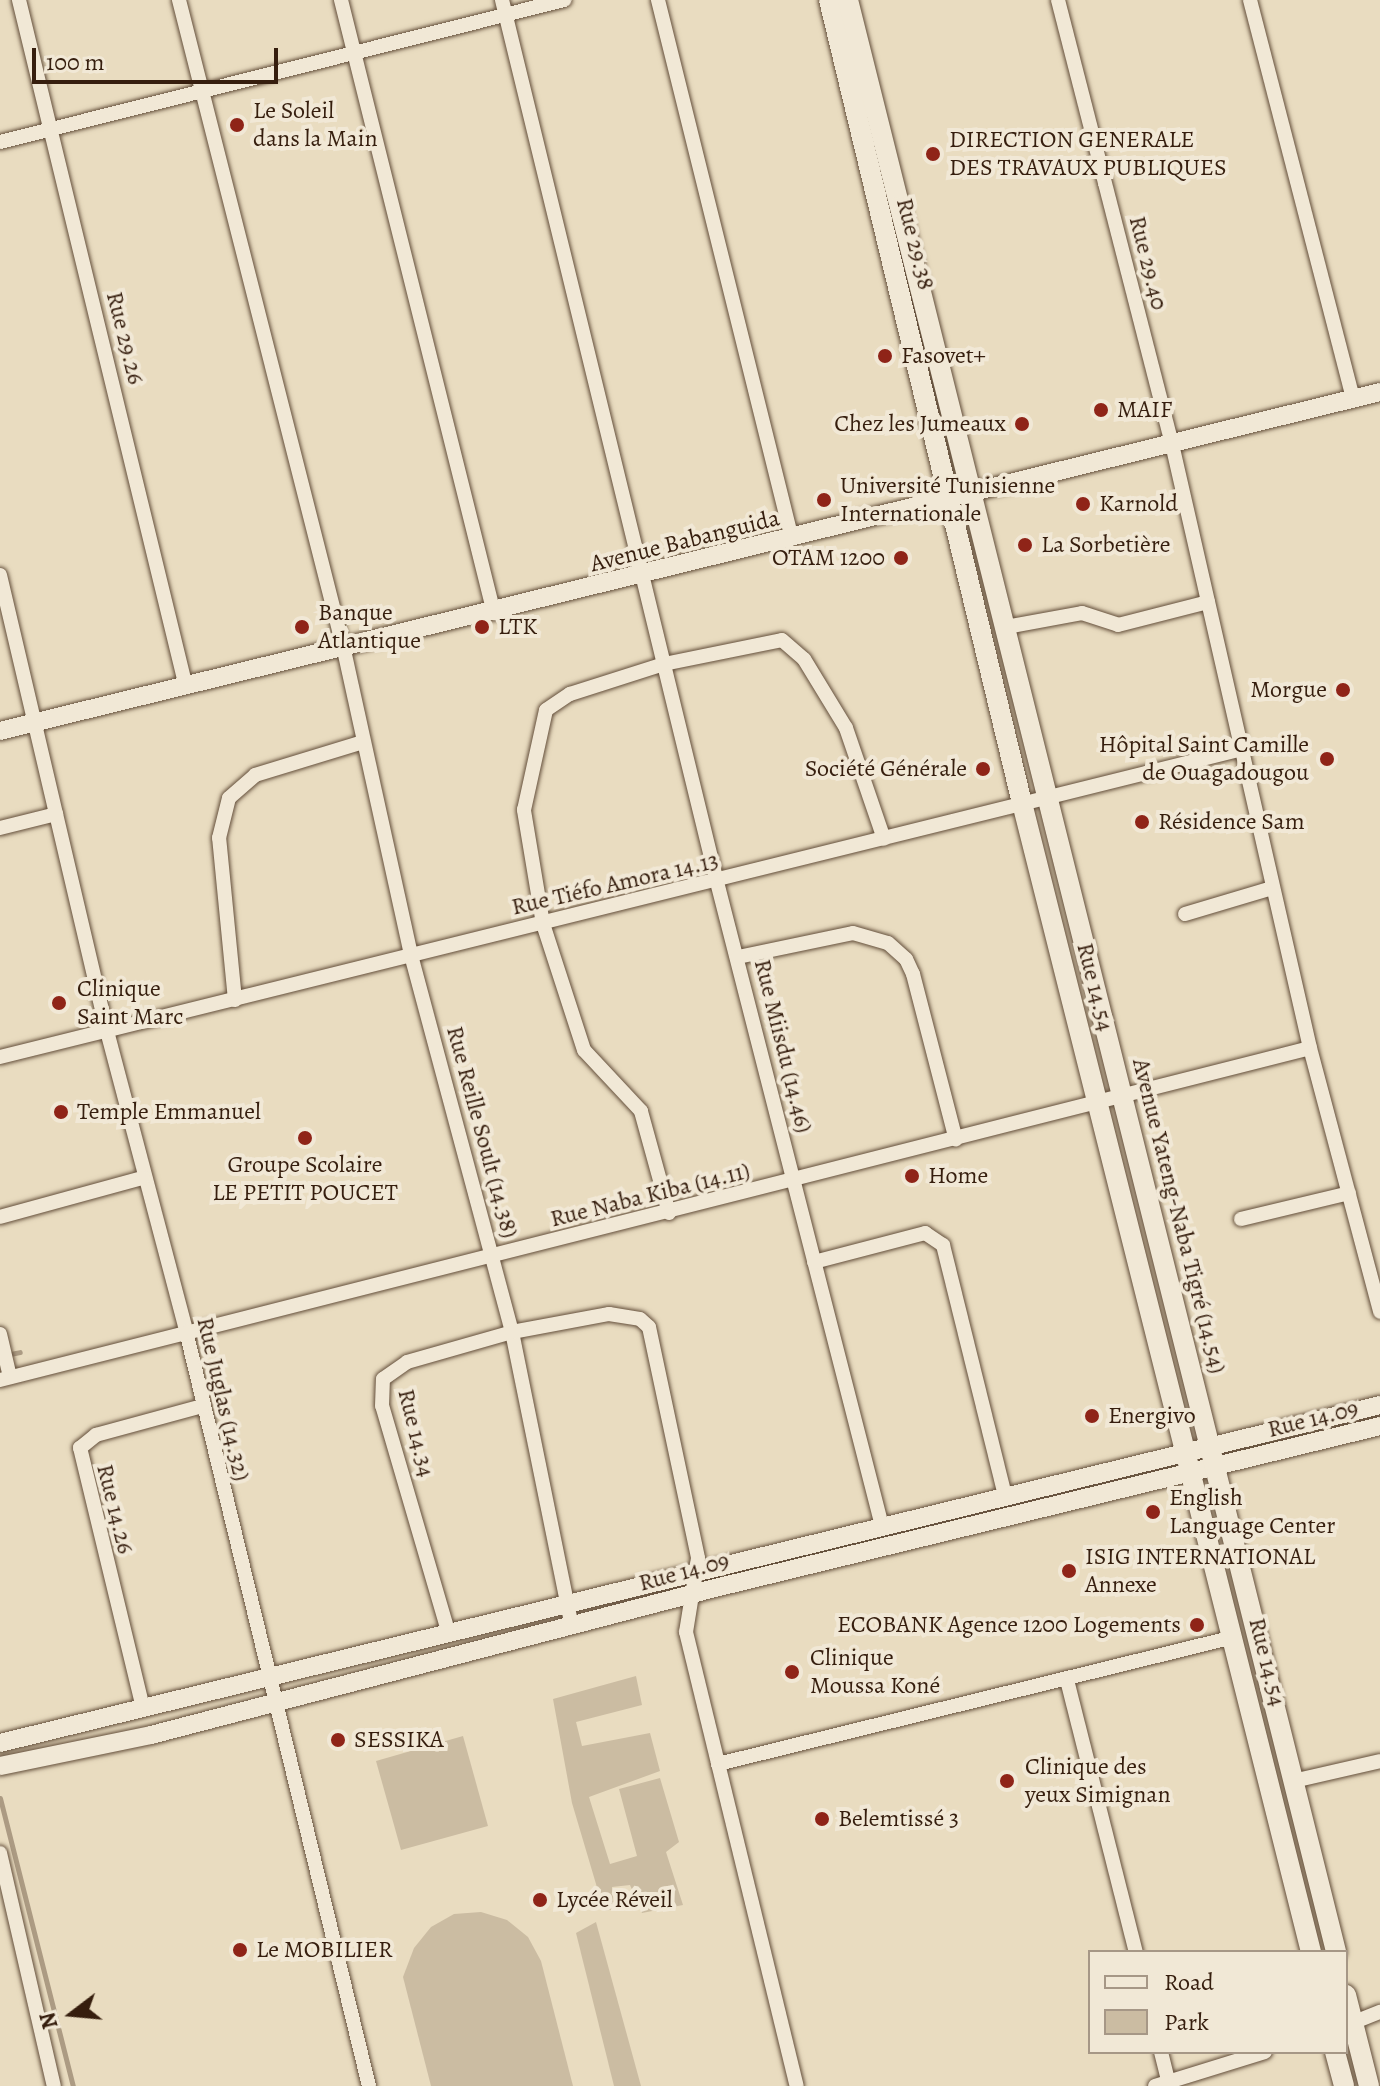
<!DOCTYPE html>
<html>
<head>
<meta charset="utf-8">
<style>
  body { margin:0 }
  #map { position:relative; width:1380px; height:2086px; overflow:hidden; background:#e9dcc0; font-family:Alegreya,serif }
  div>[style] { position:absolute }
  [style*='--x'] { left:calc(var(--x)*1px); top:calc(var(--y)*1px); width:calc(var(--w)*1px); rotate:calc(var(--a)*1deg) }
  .green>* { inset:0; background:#cbbca2 }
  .stream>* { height:5px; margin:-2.5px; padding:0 2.5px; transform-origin:2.5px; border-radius:2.5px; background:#ac9b83 }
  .roads { filter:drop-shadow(0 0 2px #634e3a) drop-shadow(0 0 2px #634e3a) }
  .minor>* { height:14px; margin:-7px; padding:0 7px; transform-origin:7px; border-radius:7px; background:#f1e8d6 }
  .tertiary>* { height:18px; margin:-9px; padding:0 9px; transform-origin:9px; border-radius:9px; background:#f1e8d6 }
  .secondary>* { height:20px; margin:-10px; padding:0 10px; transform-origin:10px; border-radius:10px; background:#f1e8d6 }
  .dots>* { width:22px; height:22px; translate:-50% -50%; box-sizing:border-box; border:4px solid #f1e8d6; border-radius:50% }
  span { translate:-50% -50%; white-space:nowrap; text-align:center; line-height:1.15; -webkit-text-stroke:8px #f1e8d6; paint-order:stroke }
  .poi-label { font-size:24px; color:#361e0e }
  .left { translate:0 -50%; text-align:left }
  .right { translate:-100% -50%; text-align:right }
  .street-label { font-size:24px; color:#361e0e }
  .legend { position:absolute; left:1088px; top:1950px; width:260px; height:104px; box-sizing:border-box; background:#f1e8d6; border:2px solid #a69786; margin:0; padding:10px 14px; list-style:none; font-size:24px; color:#361e0e }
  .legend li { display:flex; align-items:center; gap:16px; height:40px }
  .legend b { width:40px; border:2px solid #a69786 }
  .north { position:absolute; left:32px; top:1974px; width:80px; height:80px; -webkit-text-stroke:6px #f1e8d6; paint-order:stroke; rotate:254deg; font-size:22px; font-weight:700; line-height:32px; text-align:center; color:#361e0e }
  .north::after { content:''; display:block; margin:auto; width:28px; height:36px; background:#361e0e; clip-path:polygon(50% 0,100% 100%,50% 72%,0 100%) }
  .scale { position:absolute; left:32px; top:48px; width:246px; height:36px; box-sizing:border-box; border:4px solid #361e0e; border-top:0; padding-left:10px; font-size:24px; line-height:28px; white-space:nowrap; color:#361e0e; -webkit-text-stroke:6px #f1e8d6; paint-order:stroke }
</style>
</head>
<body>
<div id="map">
  <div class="green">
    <div style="clip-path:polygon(636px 1676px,642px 1705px,576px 1722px,582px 1746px,650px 1733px,660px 1771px,589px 1797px,610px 1864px,637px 1856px,619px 1789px,660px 1778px,679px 1842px,666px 1852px,683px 1905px,642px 1913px,630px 1885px,612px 1887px,614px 1909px,604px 1911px,572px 1803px,553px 1699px)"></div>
    <div style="clip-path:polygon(463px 1736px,488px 1826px,401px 1850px,376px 1761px)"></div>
    <div style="clip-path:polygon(481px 1912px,507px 1920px,528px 1937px,541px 1961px,573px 2086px,431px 2086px,403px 1977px,414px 1948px,431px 1927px,454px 1914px)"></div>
    <div style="clip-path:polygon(596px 1922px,641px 2086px,614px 2086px,576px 1933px)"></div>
  </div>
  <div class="stream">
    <div style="--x:5;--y:1355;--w:15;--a:-11"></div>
    <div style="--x:0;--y:1798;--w:297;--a:75.8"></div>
  </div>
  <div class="roads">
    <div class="minor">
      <div style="--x:19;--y:0;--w:707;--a:76.34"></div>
      <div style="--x:179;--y:0;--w:671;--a:75.76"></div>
      <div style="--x:344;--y:650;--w:312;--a:77.6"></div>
      <div style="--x:411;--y:955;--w:390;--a:75"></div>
      <div style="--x:512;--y:1332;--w:301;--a:78.5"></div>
      <div style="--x:341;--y:0;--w:632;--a:75.99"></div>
      <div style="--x:502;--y:0;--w:908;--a:76.3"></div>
      <div style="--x:717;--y:882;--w:665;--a:75.63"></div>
      <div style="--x:658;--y:0;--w:555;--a:76.04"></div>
      <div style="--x:1058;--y:0;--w:458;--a:75.6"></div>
      <div style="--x:1172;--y:444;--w:620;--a:77.13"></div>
      <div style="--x:1310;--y:1048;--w:273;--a:75.1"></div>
      <div style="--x:1250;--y:0;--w:412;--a:75.5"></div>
      <div style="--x:0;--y:142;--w:582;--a:-14.13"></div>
      <div style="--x:0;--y:575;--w:468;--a:76.8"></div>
      <div style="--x:107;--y:1031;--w:310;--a:75.2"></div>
      <div style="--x:186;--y:1331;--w:777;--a:76.38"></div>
      <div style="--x:1006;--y:627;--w:77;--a:-10.4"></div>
      <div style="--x:1082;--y:613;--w:38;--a:18"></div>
      <div style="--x:1118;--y:625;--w:93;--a:-14.3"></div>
      <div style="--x:0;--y:828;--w:58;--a:-14"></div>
      <div style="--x:1185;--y:914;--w:91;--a:-16.6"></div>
      <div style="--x:738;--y:957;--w:117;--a:-11.8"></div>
      <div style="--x:853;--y:933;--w:36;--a:16"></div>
      <div style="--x:888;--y:943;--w:24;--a:42"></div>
      <div style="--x:906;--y:959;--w:17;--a:65"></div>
      <div style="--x:913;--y:974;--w:171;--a:75.5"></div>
      <div style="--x:235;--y:1000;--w:163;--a:-95.6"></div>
      <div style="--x:219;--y:838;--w:41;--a:-76"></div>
      <div style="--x:229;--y:798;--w:35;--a:-41"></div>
      <div style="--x:255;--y:775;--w:113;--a:-17"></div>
      <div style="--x:0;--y:1057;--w:1276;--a:-13.92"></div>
      <div style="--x:669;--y:1213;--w:106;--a:-105.4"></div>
      <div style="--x:641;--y:1111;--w:83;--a:-133.1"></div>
      <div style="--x:584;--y:1050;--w:133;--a:-108"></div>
      <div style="--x:543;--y:924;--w:116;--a:-99.5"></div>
      <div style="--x:524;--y:810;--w:102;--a:-77.6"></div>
      <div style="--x:546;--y:710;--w:29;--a:-34"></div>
      <div style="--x:570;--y:694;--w:99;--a:-17.7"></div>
      <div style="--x:664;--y:664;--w:120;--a:-11.5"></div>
      <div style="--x:782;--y:640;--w:29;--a:41"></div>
      <div style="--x:804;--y:659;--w:81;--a:58.7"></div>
      <div style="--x:846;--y:728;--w:117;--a:71.1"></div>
      <div style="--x:0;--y:1217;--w:148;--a:-15.3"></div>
      <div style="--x:1241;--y:1219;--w:111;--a:-13.5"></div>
      <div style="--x:814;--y:1262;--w:115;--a:-14.6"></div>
      <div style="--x:925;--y:1233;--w:22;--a:34"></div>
      <div style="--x:943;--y:1245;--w:259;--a:76.1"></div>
      <div style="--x:0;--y:1334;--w:44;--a:76.9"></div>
      <div style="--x:0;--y:1380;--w:1351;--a:-14.22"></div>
      <div style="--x:448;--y:1631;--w:234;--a:-106.3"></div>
      <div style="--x:382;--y:1406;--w:27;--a:-88"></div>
      <div style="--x:383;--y:1379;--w:29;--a:-35"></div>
      <div style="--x:407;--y:1362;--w:109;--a:-15.9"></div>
      <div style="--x:512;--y:1332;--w:99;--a:-10.5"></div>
      <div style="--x:609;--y:1314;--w:31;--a:9"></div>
      <div style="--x:640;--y:1319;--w:12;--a:42"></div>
      <div style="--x:649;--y:1327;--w:236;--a:78"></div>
      <div style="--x:698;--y:1558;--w:75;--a:99.2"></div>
      <div style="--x:686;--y:1632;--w:467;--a:76.3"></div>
      <div style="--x:1067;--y:1680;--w:281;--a:75.8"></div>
      <div style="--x:143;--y:1708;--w:268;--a:-103.6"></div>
      <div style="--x:80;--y:1448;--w:21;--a:-39"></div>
      <div style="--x:96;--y:1435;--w:110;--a:-15.3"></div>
      <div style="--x:718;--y:1764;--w:531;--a:-13.83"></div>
      <div style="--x:1293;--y:1781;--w:89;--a:-12.9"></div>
      <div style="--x:0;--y:1853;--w:239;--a:77"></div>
      <div style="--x:1347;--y:2025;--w:35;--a:-22"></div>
      <div style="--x:1161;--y:2052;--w:30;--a:76"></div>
      <div style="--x:1155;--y:2086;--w:115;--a:-17.2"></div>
    </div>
    <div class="tertiary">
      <div style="--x:0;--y:731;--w:1421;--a:-13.8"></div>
      <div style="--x:0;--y:1743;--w:1421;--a:-13.76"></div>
      <div style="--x:0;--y:1766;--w:154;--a:-11.6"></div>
      <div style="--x:151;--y:1735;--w:579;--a:-14.61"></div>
      <div style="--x:711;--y:1589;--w:689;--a:-13.69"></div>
    </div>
    <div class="secondary">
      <div style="--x:829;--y:0;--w:826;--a:76.49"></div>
      <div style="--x:1022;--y:803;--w:1185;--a:75.88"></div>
      <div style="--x:848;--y:0;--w:2012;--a:75.96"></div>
      <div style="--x:1346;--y:1995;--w:94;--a:75.8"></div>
      <div style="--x:1335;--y:2052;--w:35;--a:75"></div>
    </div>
  </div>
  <div class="dots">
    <div style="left:237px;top:125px;background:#8f2418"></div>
    <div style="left:933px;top:154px;background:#8f2418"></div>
    <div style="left:885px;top:356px;background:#8f2418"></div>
    <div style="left:1101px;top:410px;background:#8f2418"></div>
    <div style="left:1022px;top:424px;background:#8f2418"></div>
    <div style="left:824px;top:500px;background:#8f2418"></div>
    <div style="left:1083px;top:504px;background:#8f2418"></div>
    <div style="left:1025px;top:545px;background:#8f2418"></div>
    <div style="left:901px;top:558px;background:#8f2418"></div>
    <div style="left:302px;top:627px;background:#8f2418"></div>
    <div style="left:482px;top:627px;background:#8f2418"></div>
    <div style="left:1343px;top:690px;background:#8f2418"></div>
    <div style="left:1327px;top:759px;background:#8f2418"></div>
    <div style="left:983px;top:769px;background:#8f2418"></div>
    <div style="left:1142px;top:822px;background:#8f2418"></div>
    <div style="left:59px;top:1003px;background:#8f2418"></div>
    <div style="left:61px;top:1112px;background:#8f2418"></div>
    <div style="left:305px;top:1138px;background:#8f2418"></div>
    <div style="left:912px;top:1176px;background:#8f2418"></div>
    <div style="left:1092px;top:1416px;background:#8f2418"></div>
    <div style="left:1153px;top:1512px;background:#8f2418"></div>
    <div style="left:1069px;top:1571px;background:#8f2418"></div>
    <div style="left:1197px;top:1625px;background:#8f2418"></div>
    <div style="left:792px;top:1672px;background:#8f2418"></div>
    <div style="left:338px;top:1740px;background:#8f2418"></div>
    <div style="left:1007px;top:1781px;background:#8f2418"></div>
    <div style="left:822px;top:1819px;background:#8f2418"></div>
    <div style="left:540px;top:1900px;background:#8f2418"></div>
    <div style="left:240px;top:1950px;background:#8f2418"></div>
  </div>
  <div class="poi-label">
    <span class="left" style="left:253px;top:125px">Le Soleil<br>dans la Main</span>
    <span class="left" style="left:949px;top:154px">DIRECTION GENERALE<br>DES TRAVAUX PUBLIQUES</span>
    <span class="left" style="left:901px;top:356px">Fasovet+</span>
    <span class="left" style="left:1117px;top:410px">MAIF</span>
    <span class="right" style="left:1006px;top:424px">Chez les Jumeaux</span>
    <span class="left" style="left:840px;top:500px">Université Tunisienne<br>Internationale</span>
    <span class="left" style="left:1099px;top:504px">Karnold</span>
    <span class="left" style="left:1041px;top:545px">La Sorbetière</span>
    <span class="right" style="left:885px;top:558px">OTAM 1200</span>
    <span class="left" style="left:318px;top:627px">Banque<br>Atlantique</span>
    <span class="left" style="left:498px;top:627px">LTK</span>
    <span class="right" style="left:1327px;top:690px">Morgue</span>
    <span class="right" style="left:1309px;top:759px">Hôpital Saint Camille<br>de Ouagadougou</span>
    <span class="right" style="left:967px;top:769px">Société Générale</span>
    <span class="left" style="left:1158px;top:822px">Résidence Sam</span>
    <span class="left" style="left:77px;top:1003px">Clinique<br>Saint Marc</span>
    <span class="left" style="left:77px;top:1112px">Temple Emmanuel</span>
    <span style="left:305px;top:1179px">Groupe Scolaire<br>LE PETIT POUCET</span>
    <span class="left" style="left:928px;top:1176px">Home</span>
    <span class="left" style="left:1108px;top:1416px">Energivo</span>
    <span class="left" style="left:1169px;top:1512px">English<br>Language Center</span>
    <span class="left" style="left:1085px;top:1571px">ISIG INTERNATIONAL<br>Annexe</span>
    <span class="right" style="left:1181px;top:1625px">ECOBANK Agence 1200 Logements</span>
    <span class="left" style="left:810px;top:1672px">Clinique<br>Moussa Koné</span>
    <span class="left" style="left:354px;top:1740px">SESSIKA</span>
    <span class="left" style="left:1025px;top:1781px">Clinique des<br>yeux Simignan</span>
    <span class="left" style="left:838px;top:1819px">Belemtissé 3</span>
    <span class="left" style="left:556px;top:1900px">Lycée Réveil</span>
    <span class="left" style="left:256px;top:1950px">Le MOBILIER</span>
  </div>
  <div class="street-label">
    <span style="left:915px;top:244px;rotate:76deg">Rue 29.38</span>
    <span style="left:1148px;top:263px;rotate:76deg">Rue 29.40</span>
    <span style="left:125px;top:338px;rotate:76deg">Rue 29.26</span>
    <span style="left:685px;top:541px;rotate:-14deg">Avenue Babanguida</span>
    <span style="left:615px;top:884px;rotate:-13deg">Rue Tiéfo Amora 14.13</span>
    <span style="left:1095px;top:987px;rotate:76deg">Rue 14.54</span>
    <span style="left:783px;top:1046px;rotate:76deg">Rue Miisdu (14.46)</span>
    <span style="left:482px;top:1132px;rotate:75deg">Rue Reille Soult (14.38)</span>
    <span style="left:650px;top:1195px;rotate:-14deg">Rue Naba Kiba (14.11)</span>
    <span style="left:1179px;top:1216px;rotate:76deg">Avenue Yateng-Naba Tigré (14.54)</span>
    <span style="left:223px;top:1399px;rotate:77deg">Rue Juglas (14.32)</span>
    <span style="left:1313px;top:1419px;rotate:-14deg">Rue 14.09</span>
    <span style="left:416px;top:1433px;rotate:76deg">Rue 14.34</span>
    <span style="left:115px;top:1509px;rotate:76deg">Rue 14.26</span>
    <span style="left:684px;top:1572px;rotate:-15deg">Rue 14.09</span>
    <span style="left:1267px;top:1662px;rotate:76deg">Rue 14.54</span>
  </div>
  <ul class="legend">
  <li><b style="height:10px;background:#f1e8d6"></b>Road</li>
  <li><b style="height:22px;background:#cbbca2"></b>Park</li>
  </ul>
  <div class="north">N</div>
  <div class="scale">100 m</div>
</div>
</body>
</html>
